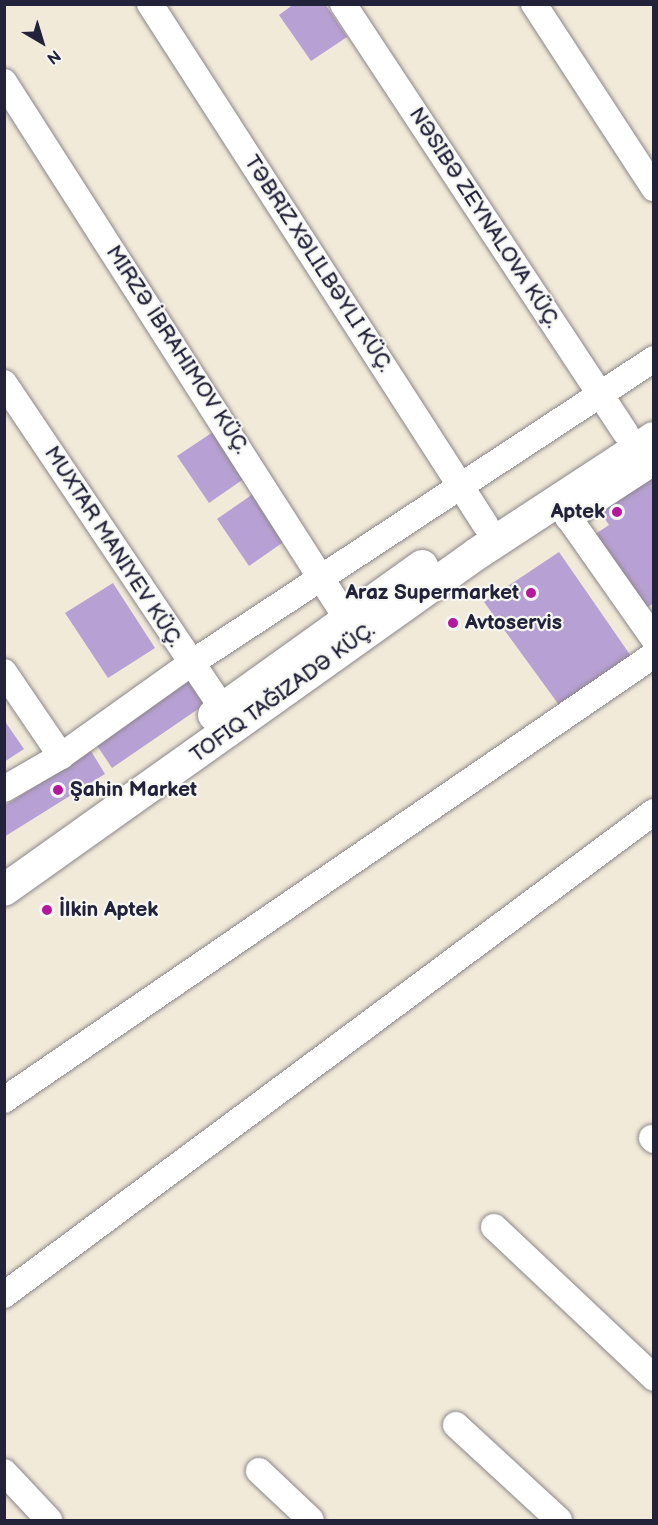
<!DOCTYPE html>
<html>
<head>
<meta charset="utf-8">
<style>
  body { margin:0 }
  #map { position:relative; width:658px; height:1525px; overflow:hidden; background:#f2ead8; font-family:"Balsamiq Sans",sans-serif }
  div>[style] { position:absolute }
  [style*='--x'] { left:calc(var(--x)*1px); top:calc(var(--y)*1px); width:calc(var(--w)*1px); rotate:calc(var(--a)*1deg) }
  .building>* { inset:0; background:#b7a0d3 }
  .roads { filter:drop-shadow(0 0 2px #8a868a) drop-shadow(0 0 2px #8a868a) }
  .minor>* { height:26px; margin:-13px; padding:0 13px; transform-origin:13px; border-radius:13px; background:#fff }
  .major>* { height:32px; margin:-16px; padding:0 16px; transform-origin:16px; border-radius:16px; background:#fff }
  .dots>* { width:16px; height:16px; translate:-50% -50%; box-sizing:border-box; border:3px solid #f6f6f2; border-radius:50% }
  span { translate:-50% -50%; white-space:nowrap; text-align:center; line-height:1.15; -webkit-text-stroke:4.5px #f6f6f2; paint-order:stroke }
  .street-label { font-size:21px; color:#22223b }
  .poi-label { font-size:21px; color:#22223b; font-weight:700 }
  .right { translate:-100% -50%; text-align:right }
  .left { translate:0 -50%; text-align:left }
  .frame { position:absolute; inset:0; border:6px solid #22223b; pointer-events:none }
  .north { position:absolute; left:12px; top:12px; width:60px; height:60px; -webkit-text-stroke:4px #f6f6f2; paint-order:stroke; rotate:142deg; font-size:16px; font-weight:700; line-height:24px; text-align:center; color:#22223b }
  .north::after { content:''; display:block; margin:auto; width:21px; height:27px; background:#22223b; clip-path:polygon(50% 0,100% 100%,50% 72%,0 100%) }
</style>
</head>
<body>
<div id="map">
  <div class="building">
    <div style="clip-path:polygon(294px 4px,325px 4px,347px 37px,311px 61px,279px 15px)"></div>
    <div style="clip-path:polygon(213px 432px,245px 478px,209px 503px,177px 456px)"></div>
    <div style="clip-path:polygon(654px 474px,654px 603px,643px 610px,594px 535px,609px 525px,599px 510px)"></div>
    <div style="clip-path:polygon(253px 494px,285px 541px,249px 566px,217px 519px)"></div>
    <div style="clip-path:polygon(559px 552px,633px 659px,559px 705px,484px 602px)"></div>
    <div style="clip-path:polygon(113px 583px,155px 648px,108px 678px,65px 613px)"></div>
    <div style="clip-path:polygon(188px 681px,204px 705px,112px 768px,96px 744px)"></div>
    <div style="clip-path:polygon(4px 720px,24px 749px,4px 762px)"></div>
    <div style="clip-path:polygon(91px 751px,105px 774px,4px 837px,4px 806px)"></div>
  </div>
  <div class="roads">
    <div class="minor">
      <div style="--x:150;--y:4;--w:619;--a:57.21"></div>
      <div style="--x:343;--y:4;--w:513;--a:56.62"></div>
      <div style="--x:534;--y:4;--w:220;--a:56.9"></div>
      <div style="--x:4;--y:82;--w:637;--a:57.43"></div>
      <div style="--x:4;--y:383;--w:393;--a:56.1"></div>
      <div style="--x:557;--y:501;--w:169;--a:54.9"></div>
      <div style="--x:568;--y:518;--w:103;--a:-33.1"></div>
      <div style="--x:4;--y:672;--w:102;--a:55.8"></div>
      <div style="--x:4;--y:789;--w:66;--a:-30.1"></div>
      <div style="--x:61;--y:756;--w:158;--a:-35.5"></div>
      <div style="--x:190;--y:664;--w:555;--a:-33.32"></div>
      <div style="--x:4;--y:1100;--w:788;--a:-34.4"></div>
      <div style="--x:652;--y:1138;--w:3;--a:45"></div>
      <div style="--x:494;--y:1227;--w:220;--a:43.3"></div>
      <div style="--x:4;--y:1295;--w:810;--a:-36.62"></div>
      <div style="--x:456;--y:1425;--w:140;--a:42.7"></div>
      <div style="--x:259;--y:1471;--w:71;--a:43.3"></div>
      <div style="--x:4;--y:1472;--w:66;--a:46.8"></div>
    </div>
    <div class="major">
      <div style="--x:214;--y:715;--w:256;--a:-35.6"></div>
      <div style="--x:4;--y:890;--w:582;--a:-35.41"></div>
      <div style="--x:478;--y:553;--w:210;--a:-33.2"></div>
    </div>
  </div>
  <div class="dots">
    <div style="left:617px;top:512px;background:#b5179e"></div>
    <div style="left:531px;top:593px;background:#b5179e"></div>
    <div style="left:453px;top:623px;background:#b5179e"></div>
    <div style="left:58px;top:790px;background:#b5179e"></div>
    <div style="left:47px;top:910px;background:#b5179e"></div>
  </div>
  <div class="street-label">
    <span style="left:484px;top:218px;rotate:57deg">NƏSIBƏ ZEYNALOVA KÜÇ.</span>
    <span style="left:318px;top:264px;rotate:57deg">TƏBRIZ XƏLILBƏYLI KÜÇ.</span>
    <span style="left:177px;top:350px;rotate:57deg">MIRZƏ İBRAHIMOV KÜÇ.</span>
    <span style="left:113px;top:547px;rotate:57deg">MUXTAR MANIYEV KÜÇ.</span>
    <span style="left:283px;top:693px;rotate:-36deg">TOFIQ TAĞIZADƏ KÜÇ.</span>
  </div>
  <div class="poi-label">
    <span class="right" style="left:605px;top:512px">Aptek</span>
    <span class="right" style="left:519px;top:593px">Araz Supermarket</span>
    <span class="left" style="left:465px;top:623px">Avtoservis</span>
    <span class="left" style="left:70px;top:790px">Şahin Market</span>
    <span class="left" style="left:59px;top:910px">İlkin Aptek</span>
  </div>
  <div class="frame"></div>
  <div class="north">N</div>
</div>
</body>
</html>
